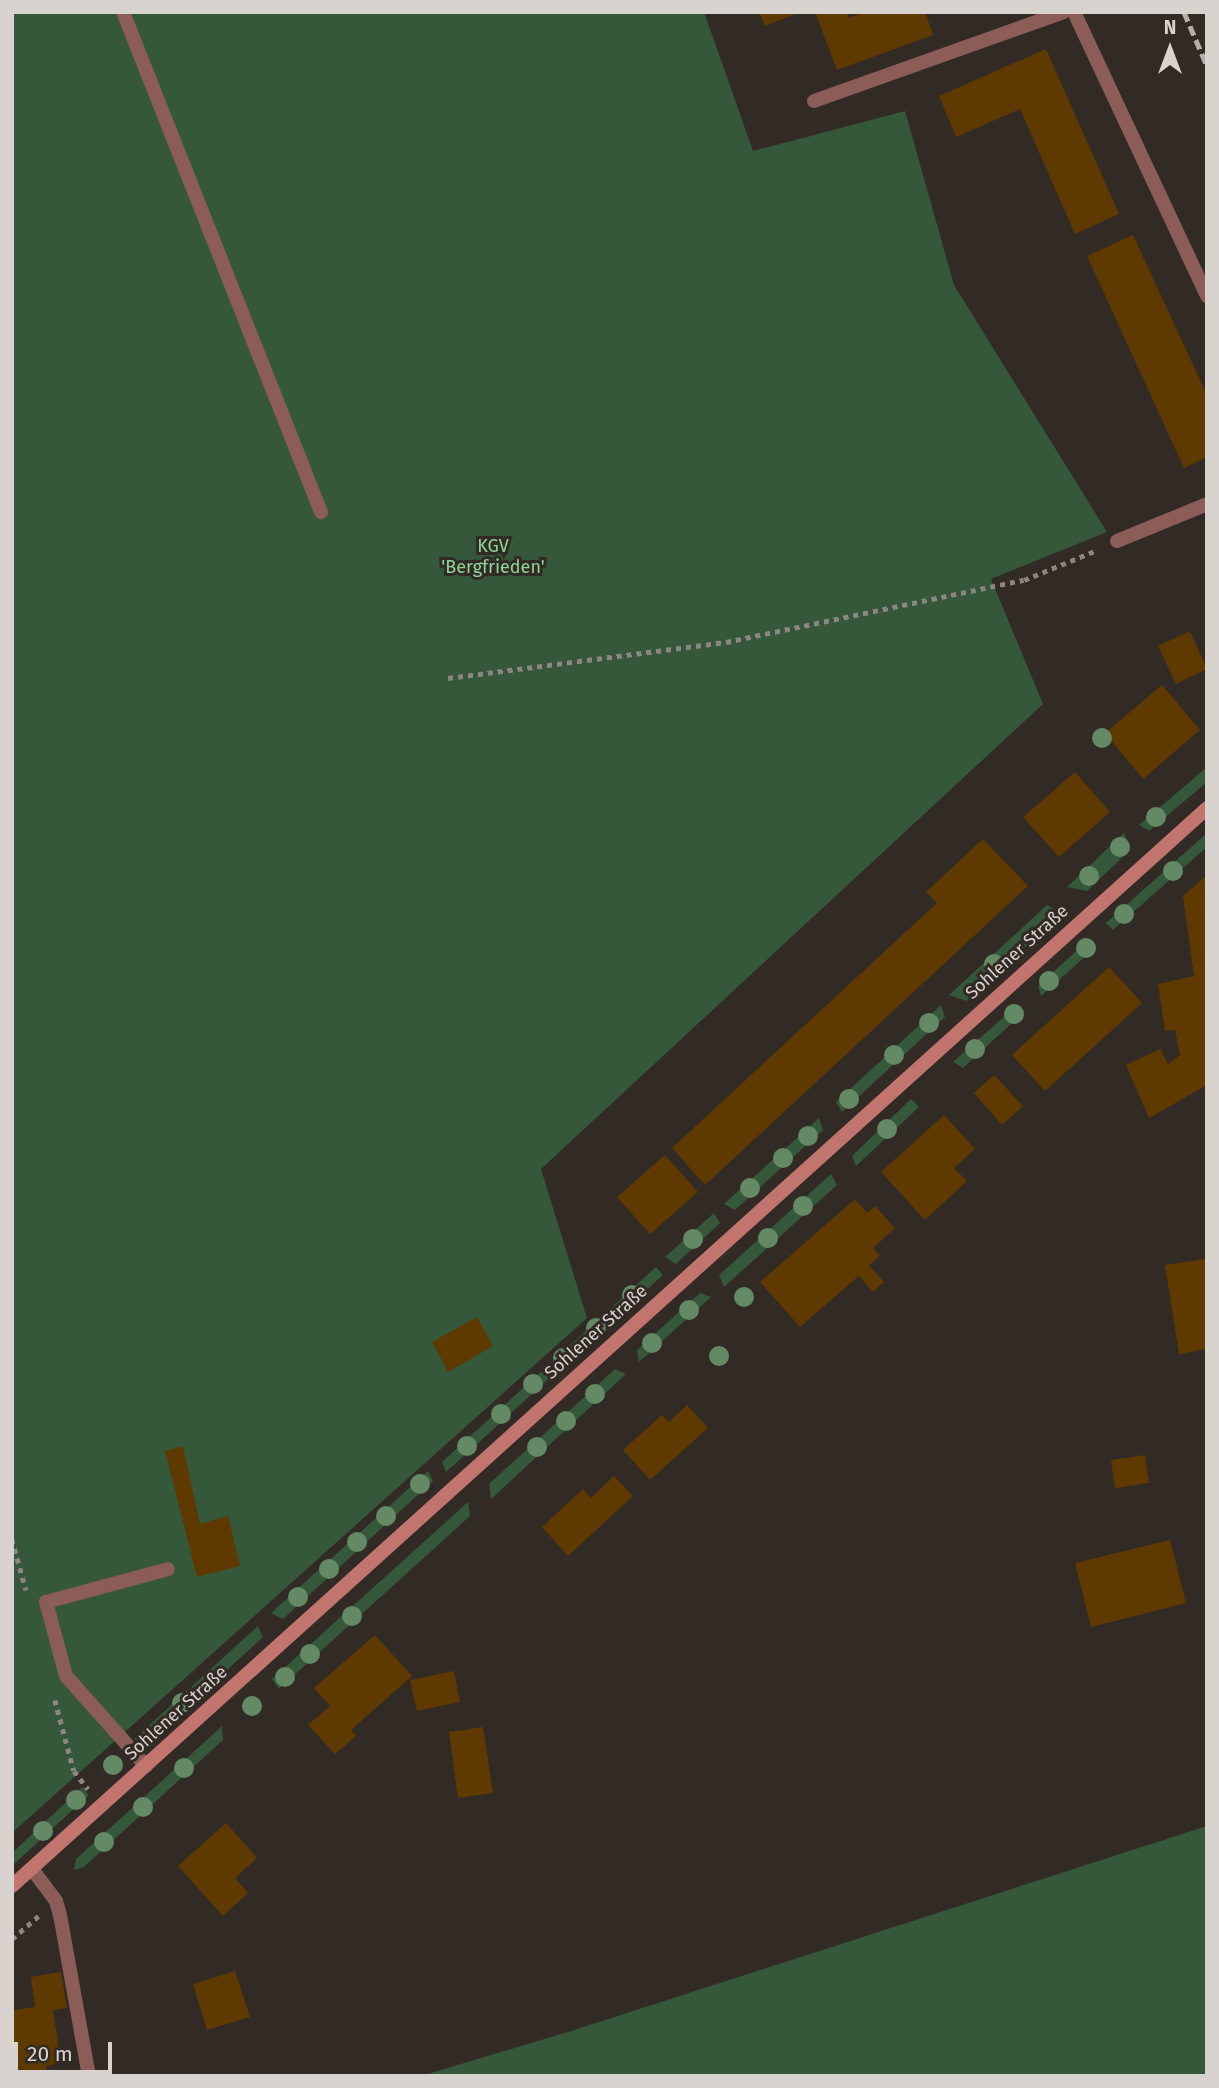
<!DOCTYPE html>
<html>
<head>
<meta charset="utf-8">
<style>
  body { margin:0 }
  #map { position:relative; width:1219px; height:2088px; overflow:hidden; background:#322a25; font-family:"Fira Sans",sans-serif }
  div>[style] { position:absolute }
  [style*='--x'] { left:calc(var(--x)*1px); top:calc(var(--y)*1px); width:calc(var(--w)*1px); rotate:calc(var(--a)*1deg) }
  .green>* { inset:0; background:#35583b }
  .building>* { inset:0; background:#5f3a00 }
  .path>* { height:4.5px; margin-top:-2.25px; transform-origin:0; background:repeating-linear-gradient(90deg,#8c8581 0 5px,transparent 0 10px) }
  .lane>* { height:14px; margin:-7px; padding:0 7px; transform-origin:7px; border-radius:7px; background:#8c5c58 }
  .street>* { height:14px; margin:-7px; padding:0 7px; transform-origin:7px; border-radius:7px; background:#8c5c58 }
  .secondary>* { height:14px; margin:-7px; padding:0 7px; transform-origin:7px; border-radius:7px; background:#c2756f }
  .rail>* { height:5px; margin-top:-2.5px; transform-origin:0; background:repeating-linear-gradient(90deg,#b4adaa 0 10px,transparent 0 15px) }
  .trees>* { width:20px; height:20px; margin:-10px; border-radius:50%; background:#648965 }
  span { translate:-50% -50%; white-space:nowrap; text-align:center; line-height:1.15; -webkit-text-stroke:6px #322a25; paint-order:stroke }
  .park-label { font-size:18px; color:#8cd799 }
  .street-label { font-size:18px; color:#d9d3d0 }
  .frame { position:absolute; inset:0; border:14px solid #d9d3d0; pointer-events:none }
  .north { position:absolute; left:1135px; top:14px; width:70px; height:70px; -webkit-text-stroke:5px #322a25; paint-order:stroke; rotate:0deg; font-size:19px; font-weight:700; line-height:28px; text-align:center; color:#d9d3d0 }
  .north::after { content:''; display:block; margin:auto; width:24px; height:32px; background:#d9d3d0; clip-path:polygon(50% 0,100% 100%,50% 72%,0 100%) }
  .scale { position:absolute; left:14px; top:2042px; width:98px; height:32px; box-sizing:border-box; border:4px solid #d9d3d0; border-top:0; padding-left:9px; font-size:21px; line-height:24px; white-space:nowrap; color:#d9d3d0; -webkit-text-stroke:5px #322a25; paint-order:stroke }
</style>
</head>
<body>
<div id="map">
  <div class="green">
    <div style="clip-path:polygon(12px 12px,704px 12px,753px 151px,905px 111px,954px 285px,1107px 532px,991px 579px,1043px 704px,541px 1169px,587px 1318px,12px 1833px)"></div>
    <div style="clip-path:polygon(1207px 767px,1207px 782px,1149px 831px,1139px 825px)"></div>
    <div style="clip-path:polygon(1124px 833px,1130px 850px,1087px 891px,1067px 887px)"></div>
    <div style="clip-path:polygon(1207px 833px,1207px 847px,1113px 930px,1106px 923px)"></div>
    <div style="clip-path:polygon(1047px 905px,1062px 913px,966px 1001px,949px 995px)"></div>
    <div style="clip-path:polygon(1086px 942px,1097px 946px,1041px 996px,1038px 986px)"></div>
    <div style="clip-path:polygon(941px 1005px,945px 1017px,842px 1112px,836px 1102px)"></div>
    <div style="clip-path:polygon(1015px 1007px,1025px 1011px,963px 1068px,953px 1062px)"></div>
    <div style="clip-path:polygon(911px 1099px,919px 1107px,856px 1166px,852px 1156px)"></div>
    <div style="clip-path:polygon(819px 1118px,823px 1130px,735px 1210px,724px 1204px)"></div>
    <div style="clip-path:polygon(831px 1174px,837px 1185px,724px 1287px,719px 1275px)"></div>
    <div style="clip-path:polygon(714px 1213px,720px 1223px,676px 1264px,665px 1257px)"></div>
    <div style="clip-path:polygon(656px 1267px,663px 1275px,446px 1472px,442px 1462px)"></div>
    <div style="clip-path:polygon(700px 1293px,711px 1297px,639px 1362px,637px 1350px)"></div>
    <div style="clip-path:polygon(615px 1369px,626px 1374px,491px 1499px,489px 1484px)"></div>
    <div style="clip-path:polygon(428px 1471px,433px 1481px,283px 1619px,271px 1613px)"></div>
    <div style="clip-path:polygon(468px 1502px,470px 1516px,279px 1689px,272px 1679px)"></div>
    <div style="clip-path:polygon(258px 1626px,263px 1637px,145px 1745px,134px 1739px)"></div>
    <div style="clip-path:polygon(222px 1726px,223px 1740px,84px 1867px,74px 1870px,76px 1859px)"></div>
    <div style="clip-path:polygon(82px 1787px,89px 1795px,12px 1866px,12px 1853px)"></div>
    <div style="clip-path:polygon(1207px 1826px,1207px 2076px,421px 2076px,568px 2032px)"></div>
  </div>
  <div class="building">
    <div style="clip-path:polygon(759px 12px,800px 12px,765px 26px)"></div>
    <div style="clip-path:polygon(815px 12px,847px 12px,849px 18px,864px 12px,925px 12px,933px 35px,837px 70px)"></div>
    <div style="clip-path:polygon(1046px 49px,1119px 214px,1075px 234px,1020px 109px,956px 137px,939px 96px)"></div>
    <div style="clip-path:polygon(1133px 235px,1207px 395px,1207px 457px,1184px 468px,1087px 256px)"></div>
    <div style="clip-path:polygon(1190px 631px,1207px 669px,1176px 684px,1158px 646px)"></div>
    <div style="clip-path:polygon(1162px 685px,1200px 730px,1143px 779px,1105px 733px)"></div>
    <div style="clip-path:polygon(1075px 772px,1110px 812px,1059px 857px,1023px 817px)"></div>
    <div style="clip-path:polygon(983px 839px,1028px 886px,705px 1185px,672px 1148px,937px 903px,926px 892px)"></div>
    <div style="clip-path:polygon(1207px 875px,1207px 1085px,1149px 1118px,1126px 1065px,1160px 1049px,1168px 1064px,1180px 1055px,1175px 1030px,1165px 1031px,1158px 984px,1194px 976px,1183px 896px)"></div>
    <div style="clip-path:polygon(1109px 967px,1142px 1003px,1045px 1091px,1012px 1055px)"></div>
    <div style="clip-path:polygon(994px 1075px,1023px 1106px,1002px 1125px,974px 1093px)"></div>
    <div style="clip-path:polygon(944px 1115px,975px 1149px,954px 1168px,967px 1181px,925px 1220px,881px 1172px)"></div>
    <div style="clip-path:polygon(665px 1155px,698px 1192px,650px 1234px,617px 1197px)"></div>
    <div style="clip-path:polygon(855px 1199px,867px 1213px,875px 1206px,895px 1228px,873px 1248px,880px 1256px,869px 1265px,884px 1282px,873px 1292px,859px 1276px,800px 1327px,760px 1282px)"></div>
    <div style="clip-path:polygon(1205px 1259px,1207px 1349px,1179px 1354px,1165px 1265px)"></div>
    <div style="clip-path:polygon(477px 1317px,493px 1346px,448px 1372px,432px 1342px)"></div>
    <div style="clip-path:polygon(687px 1405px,708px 1428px,650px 1480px,623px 1450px,662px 1415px,669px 1422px)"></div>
    <div style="clip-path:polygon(183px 1446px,200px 1524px,228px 1516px,240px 1566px,197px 1577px,165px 1451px)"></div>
    <div style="clip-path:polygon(1145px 1455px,1149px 1483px,1115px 1488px,1111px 1460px)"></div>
    <div style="clip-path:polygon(614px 1476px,633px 1496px,568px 1556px,542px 1527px,583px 1489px,591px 1498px)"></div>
    <div style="clip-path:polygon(1170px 1540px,1186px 1603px,1091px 1627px,1075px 1563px)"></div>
    <div style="clip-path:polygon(375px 1635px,412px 1676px,351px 1730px,356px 1736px,335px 1754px,308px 1725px,330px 1706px,314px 1688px)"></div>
    <div style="clip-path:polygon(454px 1671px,460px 1702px,417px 1711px,410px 1680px)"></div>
    <div style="clip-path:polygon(483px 1727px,493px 1793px,458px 1798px,449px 1732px)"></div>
    <div style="clip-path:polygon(226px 1823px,257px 1858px,235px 1878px,248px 1893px,223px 1916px,178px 1866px)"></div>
    <div style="clip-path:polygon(235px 1971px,250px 2017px,207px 2030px,193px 1984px)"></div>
    <div style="clip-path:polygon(61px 1972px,67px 2008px,53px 2010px,61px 2063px,46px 2066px,48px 2075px,43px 2076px,24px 2076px,23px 2069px,12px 2071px,14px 2010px,35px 2007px,31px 1977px)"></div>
  </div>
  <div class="path">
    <div style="--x:448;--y:678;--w:280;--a:-7.4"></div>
    <div style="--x:726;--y:642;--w:304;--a:-11.8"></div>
    <div style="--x:1024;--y:580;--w:79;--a:-22.3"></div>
    <div style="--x:12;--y:1539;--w:53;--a:74.6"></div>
    <div style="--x:55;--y:1700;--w:73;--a:75"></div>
    <div style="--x:74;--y:1771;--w:23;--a:52"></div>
    <div style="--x:12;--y:1939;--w:35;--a:-41"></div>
  </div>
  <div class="lane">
    <div style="--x:123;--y:12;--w:538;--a:68.4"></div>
    <div style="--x:814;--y:101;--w:265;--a:-19.6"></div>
    <div style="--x:1117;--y:541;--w:97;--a:-22.3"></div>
    <div style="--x:146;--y:1766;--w:120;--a:-131.6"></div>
    <div style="--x:66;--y:1676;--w:77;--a:-105.1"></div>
    <div style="--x:46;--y:1602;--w:126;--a:-15.1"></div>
  </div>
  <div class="street">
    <div style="--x:1074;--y:12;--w:314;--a:64.9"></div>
    <div style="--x:32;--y:1869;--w:40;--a:53"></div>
    <div style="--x:56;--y:1901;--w:15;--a:74"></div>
    <div style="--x:60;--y:1915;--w:164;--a:79.8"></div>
  </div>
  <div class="secondary">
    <div style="--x:12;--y:1886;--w:1609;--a:-42.05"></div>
  </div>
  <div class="rail">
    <div style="--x:1184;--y:12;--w:59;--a:66.9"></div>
  </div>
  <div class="trees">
    <div style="left:1102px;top:738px"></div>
    <div style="left:1156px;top:817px"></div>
    <div style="left:1120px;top:847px"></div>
    <div style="left:1173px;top:871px"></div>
    <div style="left:1089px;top:876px"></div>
    <div style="left:1124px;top:914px"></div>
    <div style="left:1086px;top:948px"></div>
    <div style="left:994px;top:964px"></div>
    <div style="left:1049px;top:981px"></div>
    <div style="left:1014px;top:1014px"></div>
    <div style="left:929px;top:1023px"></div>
    <div style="left:975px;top:1049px"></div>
    <div style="left:894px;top:1055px"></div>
    <div style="left:849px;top:1099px"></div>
    <div style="left:887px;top:1129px"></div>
    <div style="left:808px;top:1136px"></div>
    <div style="left:783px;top:1158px"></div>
    <div style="left:750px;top:1188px"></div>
    <div style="left:803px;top:1206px"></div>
    <div style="left:768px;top:1238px"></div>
    <div style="left:693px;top:1239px"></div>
    <div style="left:632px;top:1295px"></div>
    <div style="left:744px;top:1297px"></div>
    <div style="left:689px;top:1310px"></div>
    <div style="left:596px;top:1328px"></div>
    <div style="left:652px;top:1343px"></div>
    <div style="left:719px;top:1356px"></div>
    <div style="left:563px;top:1358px"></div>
    <div style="left:533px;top:1384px"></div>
    <div style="left:595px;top:1394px"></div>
    <div style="left:501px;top:1414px"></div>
    <div style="left:566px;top:1421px"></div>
    <div style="left:467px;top:1446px"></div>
    <div style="left:537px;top:1447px"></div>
    <div style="left:420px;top:1484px"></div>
    <div style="left:386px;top:1516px"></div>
    <div style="left:357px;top:1542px"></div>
    <div style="left:329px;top:1569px"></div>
    <div style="left:298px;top:1597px"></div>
    <div style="left:352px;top:1616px"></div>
    <div style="left:310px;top:1654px"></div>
    <div style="left:285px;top:1677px"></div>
    <div style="left:182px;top:1703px"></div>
    <div style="left:252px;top:1706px"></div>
    <div style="left:113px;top:1765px"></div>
    <div style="left:184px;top:1768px"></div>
    <div style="left:76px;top:1800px"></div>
    <div style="left:143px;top:1807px"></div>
    <div style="left:43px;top:1831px"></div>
    <div style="left:104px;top:1842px"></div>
  </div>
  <div class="park-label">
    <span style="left:493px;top:557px">KGV<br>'Bergfrieden'</span>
  </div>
  <div class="street-label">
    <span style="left:1017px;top:952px;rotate:-42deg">Sohlener Straße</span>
    <span style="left:596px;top:1332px;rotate:-42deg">Sohlener Straße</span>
    <span style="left:176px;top:1713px;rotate:-42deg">Sohlener Straße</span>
  </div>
  <div class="frame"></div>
  <div class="north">N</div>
  <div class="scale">20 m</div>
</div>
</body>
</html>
